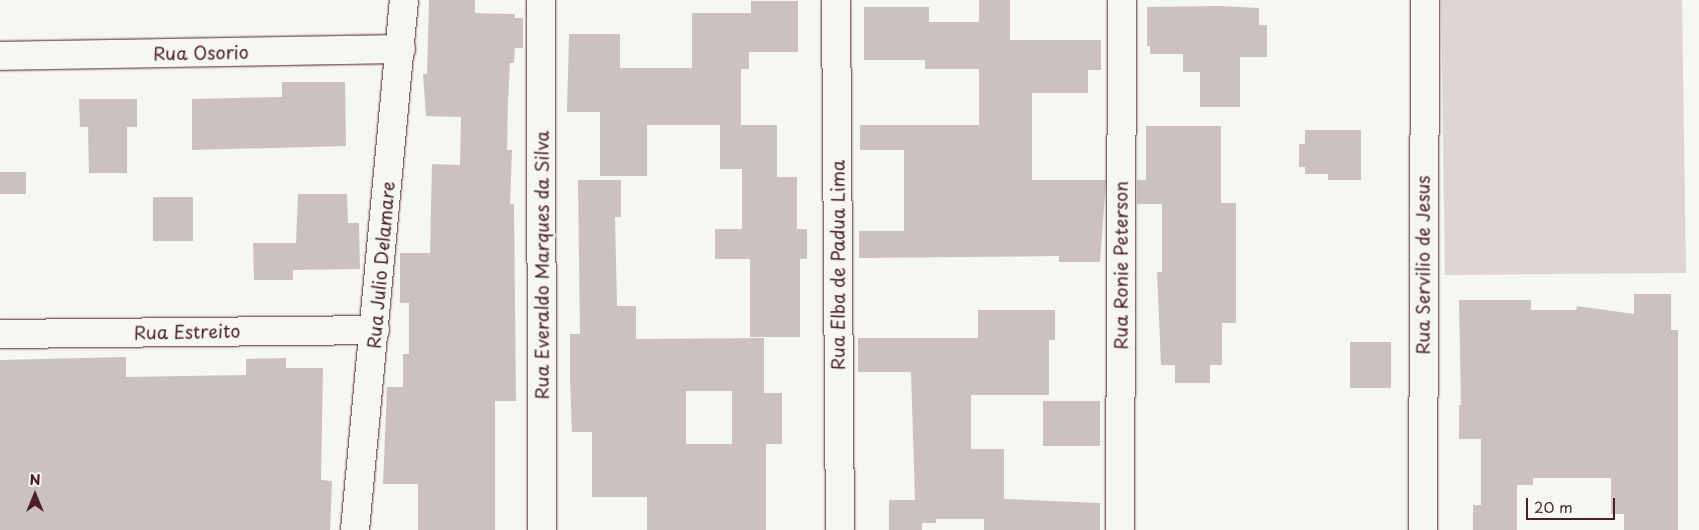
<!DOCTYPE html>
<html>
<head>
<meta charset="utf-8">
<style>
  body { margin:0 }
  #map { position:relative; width:1699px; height:530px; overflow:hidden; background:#f6f6f2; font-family:"Playpen Sans",sans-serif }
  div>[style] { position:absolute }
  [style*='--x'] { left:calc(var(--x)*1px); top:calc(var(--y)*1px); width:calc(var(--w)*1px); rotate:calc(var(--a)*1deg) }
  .green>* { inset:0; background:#ddd6d5 }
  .building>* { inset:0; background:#ccc1c0 }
  .roads { filter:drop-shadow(0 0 1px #4a1f2b) drop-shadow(0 0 1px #4a1f2b) }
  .minor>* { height:28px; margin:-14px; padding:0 14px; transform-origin:14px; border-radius:14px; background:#f6f6f2 }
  span { translate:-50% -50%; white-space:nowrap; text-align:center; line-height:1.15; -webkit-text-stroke:5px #f6f6f2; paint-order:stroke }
  .street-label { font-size:18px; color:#4a1f2b }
  .north { position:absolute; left:10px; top:470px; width:50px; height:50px; -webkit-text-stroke:4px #f6f6f2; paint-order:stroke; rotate:0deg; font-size:14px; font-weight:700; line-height:20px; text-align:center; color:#4a1f2b }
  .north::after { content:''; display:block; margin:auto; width:18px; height:22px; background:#4a1f2b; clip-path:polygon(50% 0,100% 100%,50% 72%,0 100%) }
  .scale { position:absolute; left:1526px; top:498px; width:89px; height:22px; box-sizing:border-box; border:2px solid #4a1f2b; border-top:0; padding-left:6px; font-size:15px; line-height:18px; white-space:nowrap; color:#4a1f2b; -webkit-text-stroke:4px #f6f6f2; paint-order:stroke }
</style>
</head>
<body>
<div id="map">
  <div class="green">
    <div style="clip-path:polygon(1441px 0,1682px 0,1686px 273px,1445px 275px)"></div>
  </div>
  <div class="building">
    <div style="clip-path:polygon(429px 0,475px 0,475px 13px,515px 14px,515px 18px,523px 18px,523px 48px,515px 48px,514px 63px,510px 63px,508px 101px,507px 150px,512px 150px,510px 204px,514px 204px,516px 401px,495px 401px,495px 530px,418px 530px,418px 484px,383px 484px,387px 387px,403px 387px,403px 354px,409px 354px,409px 303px,400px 303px,400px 253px,430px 253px,432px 164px,460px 165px,461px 117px,426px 116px,423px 74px,427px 74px)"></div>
    <div style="clip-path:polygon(979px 0,1010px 0,1010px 40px,1101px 40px,1101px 70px,1088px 70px,1088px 93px,1032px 93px,1032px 180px,1106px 180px,1100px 262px,1059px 262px,1059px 256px,859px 258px,859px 231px,904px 231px,904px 150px,860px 150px,860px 125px,979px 125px,979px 69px,925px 69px,925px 60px,864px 60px,864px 7px,929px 7px,929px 22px,979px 22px)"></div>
    <div style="clip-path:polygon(751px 1px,798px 1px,798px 52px,749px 52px,749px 69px,741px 69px,741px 125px,777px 125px,777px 177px,797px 177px,797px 229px,807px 229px,807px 259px,800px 259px,800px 337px,750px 337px,750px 259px,715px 259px,715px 229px,742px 229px,742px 169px,720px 169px,720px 125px,647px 125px,647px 176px,600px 176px,600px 112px,567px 112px,569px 34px,620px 34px,620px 68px,692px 68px,692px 13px,751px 13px)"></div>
    <div style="clip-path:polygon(1218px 6px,1259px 8px,1259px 25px,1267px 25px,1267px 57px,1240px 57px,1240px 107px,1200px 107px,1200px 72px,1183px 72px,1183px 54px,1150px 54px,1150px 46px,1147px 46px,1147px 7px)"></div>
    <div style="clip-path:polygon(282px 82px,345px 82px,346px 146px,192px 150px,192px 99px,282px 97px)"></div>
    <div style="clip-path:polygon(79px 99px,137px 99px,137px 127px,127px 127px,127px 173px,89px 173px,88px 127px,80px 127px)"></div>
    <div style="clip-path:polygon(1146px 126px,1221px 126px,1221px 203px,1236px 203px,1236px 323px,1222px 323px,1222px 365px,1210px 365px,1210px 383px,1175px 383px,1175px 365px,1161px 365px,1157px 272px,1162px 272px,1162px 204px,1137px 204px,1137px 180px,1146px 180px)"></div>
    <div style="clip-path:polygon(1305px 130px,1361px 130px,1361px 180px,1328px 180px,1328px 174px,1305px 174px,1305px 167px,1299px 167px,1299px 144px,1305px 144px)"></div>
    <div style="clip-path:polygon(0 172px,26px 172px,26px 194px,0 194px)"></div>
    <div style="clip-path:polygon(evenodd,578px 180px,621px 180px,621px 217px,615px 217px,617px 306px,636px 306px,636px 339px,764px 338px,764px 393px,782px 393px,782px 444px,766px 444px,766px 530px,647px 530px,647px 497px,592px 497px,592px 432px,572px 432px,570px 381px,570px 334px,580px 334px,578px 180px,686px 391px,732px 391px,732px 444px,686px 444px,686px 391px)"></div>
    <div style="clip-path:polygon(298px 194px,347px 194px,348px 223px,359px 223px,360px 269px,293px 270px,293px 280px,254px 280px,253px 243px,296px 243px)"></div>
    <div style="clip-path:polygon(153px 197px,193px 197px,193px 241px,153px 241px)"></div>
    <div style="clip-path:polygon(1634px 294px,1671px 294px,1671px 330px,1678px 330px,1678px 530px,1624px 530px,1624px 514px,1611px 514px,1611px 478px,1533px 478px,1533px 485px,1517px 485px,1517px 530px,1473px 530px,1473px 505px,1481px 505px,1481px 439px,1459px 439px,1459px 405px,1461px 405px,1459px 300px,1531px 300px,1531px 310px,1576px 310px,1577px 306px,1634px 314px)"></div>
    <div style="clip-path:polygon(978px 310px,1055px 310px,1055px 340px,1049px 340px,1049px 395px,971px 395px,971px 449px,1004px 449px,1004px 499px,1100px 503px,1100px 530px,984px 530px,984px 519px,936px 519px,936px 523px,922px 523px,922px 530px,889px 530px,889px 500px,915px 500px,911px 372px,858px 372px,858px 338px,978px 338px)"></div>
    <div style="clip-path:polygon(1350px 342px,1391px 342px,1391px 388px,1350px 388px)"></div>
    <div style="clip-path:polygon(126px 357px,126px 377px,246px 375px,246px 359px,286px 358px,286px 368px,323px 368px,321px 480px,332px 481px,330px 530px,0 530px,0 360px)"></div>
    <div style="clip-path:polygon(1043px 401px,1100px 401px,1100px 446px,1043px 446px)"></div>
  </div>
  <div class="roads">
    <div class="minor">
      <div style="--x:541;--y:0;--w:530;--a:89.89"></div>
      <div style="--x:836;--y:0;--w:530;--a:89.57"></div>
      <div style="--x:0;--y:56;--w:401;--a:-1"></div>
      <div style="--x:0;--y:334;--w:375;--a:-0.6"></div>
      <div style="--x:355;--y:530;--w:532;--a:-84.72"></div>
      <div style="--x:1120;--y:530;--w:530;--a:-89.78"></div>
      <div style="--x:1423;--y:530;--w:530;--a:-89.78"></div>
    </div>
  </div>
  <div class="street-label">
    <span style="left:201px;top:53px;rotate:-1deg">Rua Osorio</span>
    <span style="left:381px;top:265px;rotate:-85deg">Rua Julio Delamare</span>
    <span style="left:542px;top:265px;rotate:-90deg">Rua Everaldo Marques da Silva</span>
    <span style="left:838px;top:265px;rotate:-90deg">Rua Elba de Padua Lima</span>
    <span style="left:1121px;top:265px;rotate:-90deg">Rua Ronie Peterson</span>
    <span style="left:1423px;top:265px;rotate:-90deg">Rua Servilio de Jesus</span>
    <span style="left:187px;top:332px;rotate:-1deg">Rua Estreito</span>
  </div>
  <div class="north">N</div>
  <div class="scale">20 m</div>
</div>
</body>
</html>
